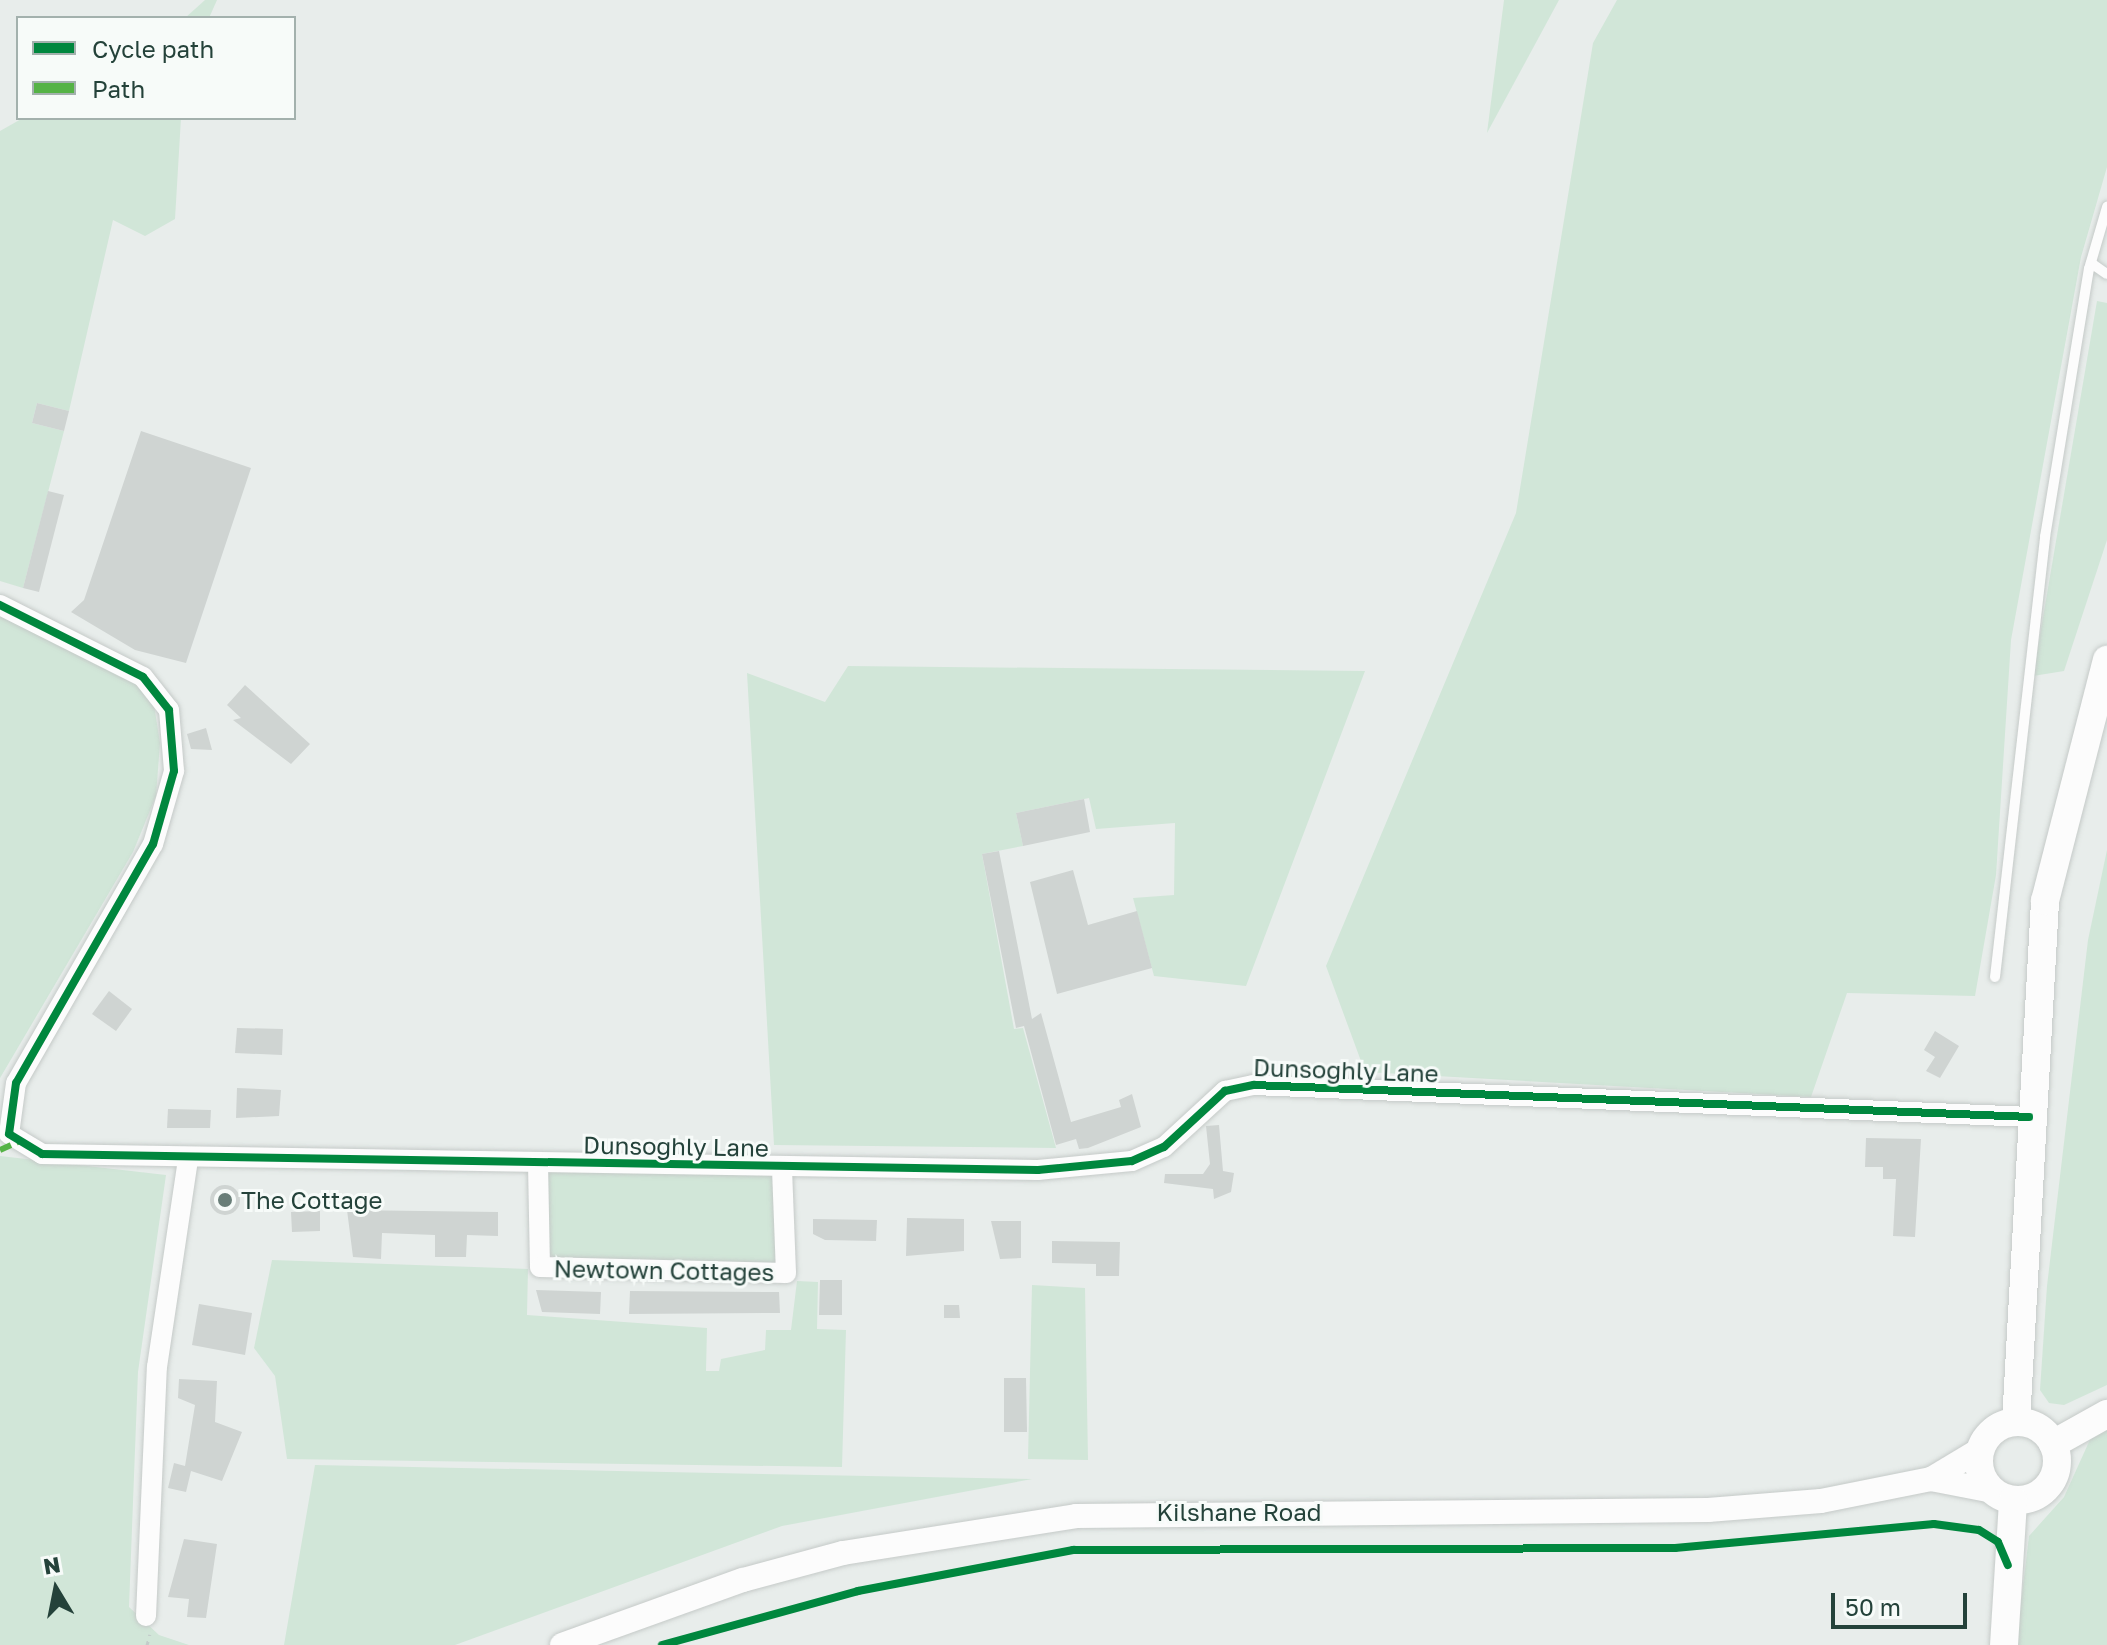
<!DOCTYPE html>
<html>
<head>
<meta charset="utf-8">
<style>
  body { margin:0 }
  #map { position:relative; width:2107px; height:1645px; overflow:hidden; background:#e8edeb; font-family:"Golos Text",sans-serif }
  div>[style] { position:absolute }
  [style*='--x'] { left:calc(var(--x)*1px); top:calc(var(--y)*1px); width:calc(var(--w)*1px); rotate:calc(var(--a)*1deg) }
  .green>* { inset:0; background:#d1e6d8 }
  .building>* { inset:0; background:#cfd4d2 }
  .round { border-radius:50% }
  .path>* { height:3px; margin-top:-1.5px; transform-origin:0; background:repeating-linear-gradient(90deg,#c3ccca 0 4px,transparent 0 10px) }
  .roads { filter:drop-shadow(0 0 2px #c5cac8) drop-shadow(0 0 2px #c5cac8) }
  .service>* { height:10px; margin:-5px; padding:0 5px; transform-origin:5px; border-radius:5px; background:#fcfcfc }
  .minor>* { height:20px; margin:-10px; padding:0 10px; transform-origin:10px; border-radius:10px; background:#fcfcfc }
  .tertiary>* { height:24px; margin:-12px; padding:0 12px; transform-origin:12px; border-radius:12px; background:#fcfcfc }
  .secondary>* { height:28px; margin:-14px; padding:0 14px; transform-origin:14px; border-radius:14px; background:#fcfcfc }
  .secondary>.ring { margin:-14px; padding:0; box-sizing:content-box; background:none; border:28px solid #fcfcfc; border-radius:50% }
  .quiet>* { height:6px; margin-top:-3px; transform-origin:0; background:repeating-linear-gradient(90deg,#55b346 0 12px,transparent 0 18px) }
  .cycleway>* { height:8px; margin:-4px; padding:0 4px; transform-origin:4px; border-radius:4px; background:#00873e }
  .dots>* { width:22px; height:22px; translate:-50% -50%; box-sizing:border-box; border:4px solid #f7fbf9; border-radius:50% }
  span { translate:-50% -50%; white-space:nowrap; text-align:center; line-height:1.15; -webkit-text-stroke:6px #f7fbf9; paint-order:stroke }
  .street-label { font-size:24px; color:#24423a }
  .poi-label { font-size:24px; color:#24423a }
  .left { translate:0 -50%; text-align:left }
  .legend { position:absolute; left:16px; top:16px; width:280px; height:104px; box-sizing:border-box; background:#f7fbf9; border:2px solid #a3b1ad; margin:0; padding:10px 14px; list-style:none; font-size:24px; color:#24423a }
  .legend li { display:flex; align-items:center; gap:16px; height:40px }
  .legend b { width:40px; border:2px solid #a3b1ad }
  .north { position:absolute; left:16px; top:1549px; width:80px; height:80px; -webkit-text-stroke:6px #f7fbf9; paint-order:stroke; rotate:350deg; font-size:22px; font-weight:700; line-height:32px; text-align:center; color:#24423a }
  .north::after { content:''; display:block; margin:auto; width:28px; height:36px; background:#24423a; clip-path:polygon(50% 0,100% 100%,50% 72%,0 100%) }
  .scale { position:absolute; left:1831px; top:1593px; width:136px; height:36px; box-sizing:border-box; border:4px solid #24423a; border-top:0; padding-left:10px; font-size:24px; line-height:28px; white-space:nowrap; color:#24423a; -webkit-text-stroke:6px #f7fbf9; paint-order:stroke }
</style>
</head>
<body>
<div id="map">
  <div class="green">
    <div style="clip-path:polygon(205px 0,217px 0,209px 18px,185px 18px)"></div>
    <div style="clip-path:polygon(1504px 0,1559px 0,1487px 133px)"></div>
    <div style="clip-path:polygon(1617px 0,2107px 0,2107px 167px,2081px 257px,2011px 640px,1996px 875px,1975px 996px,1847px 993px,1811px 1097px,1365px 1072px,1326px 966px,1516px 513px,1593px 43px)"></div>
    <div style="clip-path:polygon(23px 118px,181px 118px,175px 219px,145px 236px,113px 220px,69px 411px,37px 403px,32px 423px,64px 431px,23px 588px,0 581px,0 131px)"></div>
    <div style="clip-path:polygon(2097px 301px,2107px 303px,2107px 540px,2064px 671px,2033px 676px)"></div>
    <div style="clip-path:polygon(0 609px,130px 677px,154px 705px,160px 743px,156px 796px,133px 852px,0 1078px)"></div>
    <div style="clip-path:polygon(848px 666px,1365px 671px,1246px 986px,1154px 976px,1133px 898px,1174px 895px,1175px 823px,1096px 829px,1089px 798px,1016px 813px,1023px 846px,982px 854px,1014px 1029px,1023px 1028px,1056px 1148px,774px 1145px,747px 673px,825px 702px)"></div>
    <div style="clip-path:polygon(2107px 850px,2107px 1385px,2064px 1405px,2049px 1403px,2040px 1390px,2047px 1286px,2088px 940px)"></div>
    <div style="clip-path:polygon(0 1156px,166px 1175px,138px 1372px,129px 1607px,159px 1635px,189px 1645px,0 1645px)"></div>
    <div style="clip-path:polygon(543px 1169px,777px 1174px,779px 1266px,556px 1259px,548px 1253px)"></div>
    <div style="clip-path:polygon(272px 1260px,528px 1269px,527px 1315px,707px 1328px,706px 1371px,719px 1371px,721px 1359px,765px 1350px,766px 1330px,791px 1330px,797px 1281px,818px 1282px,817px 1329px,846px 1330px,842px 1467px,287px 1459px,275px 1376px,254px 1348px)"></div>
    <div style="clip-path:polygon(1032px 1285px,1085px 1288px,1088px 1460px,1028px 1459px)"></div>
    <div style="clip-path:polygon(2107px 1424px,2107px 1645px,2016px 1645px,2029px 1536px,2064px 1497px,2093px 1433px)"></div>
    <div style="clip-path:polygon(315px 1465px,868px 1476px,1032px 1479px,782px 1526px,455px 1645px,284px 1645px)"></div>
  </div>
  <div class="building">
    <div style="clip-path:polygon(37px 403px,69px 411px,64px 431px,32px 423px)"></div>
    <div style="clip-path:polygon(141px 431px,251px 468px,186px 663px,135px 650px,71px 612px,84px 600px)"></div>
    <div style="clip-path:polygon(48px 491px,64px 495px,39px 592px,23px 588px)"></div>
    <div style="clip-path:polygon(245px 685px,310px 744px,291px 764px,233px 720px,241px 718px,227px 705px)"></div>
    <div style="clip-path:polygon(206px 728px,212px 750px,191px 749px,187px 734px)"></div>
    <div style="clip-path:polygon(1084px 799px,1090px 832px,1023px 846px,1016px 813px)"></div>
    <div style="clip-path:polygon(999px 851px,1032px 1019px,1041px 1013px,1071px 1122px,1121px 1107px,1119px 1100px,1132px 1094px,1141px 1127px,1088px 1148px,1079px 1149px,1076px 1139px,1056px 1145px,1024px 1026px,1016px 1028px,982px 854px)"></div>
    <div style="clip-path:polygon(1073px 870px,1088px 925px,1137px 911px,1152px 968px,1057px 994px,1030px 882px)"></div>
    <div style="clip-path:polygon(109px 991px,132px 1009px,116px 1031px,92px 1014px)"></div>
    <div style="clip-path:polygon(237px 1028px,283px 1029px,282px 1055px,235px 1053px)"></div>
    <div style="clip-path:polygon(1935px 1031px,1959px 1046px,1940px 1078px,1926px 1071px,1935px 1057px,1924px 1050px)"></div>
    <div style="clip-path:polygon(237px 1088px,281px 1090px,279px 1116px,236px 1118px)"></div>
    <div style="clip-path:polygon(168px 1109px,211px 1110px,210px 1128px,167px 1128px)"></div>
    <div style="clip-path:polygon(1219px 1125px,1223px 1171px,1234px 1173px,1231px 1192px,1214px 1199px,1213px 1189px,1164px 1183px,1165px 1174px,1203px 1174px,1210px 1164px,1206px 1126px)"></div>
    <div style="clip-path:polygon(1866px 1138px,1921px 1139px,1915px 1237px,1893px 1236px,1896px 1179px,1883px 1179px,1883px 1167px,1865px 1167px)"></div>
    <div class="round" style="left:210px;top:1185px;width:30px;height:30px"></div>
    <div style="clip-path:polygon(347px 1210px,498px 1212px,498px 1236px,467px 1235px,466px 1257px,435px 1257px,435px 1235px,382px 1233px,381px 1259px,353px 1257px)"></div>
    <div style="clip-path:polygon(320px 1211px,320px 1231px,292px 1232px,291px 1212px)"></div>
    <div style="clip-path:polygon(907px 1218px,964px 1219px,964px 1251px,906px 1256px)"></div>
    <div style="clip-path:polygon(813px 1219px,877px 1220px,876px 1241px,825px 1240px,813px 1234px)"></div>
    <div style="clip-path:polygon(991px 1221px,1021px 1221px,1021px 1258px,1000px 1259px)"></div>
    <div style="clip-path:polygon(1052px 1241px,1120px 1242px,1119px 1276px,1096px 1276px,1096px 1264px,1052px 1263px)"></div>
    <div style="clip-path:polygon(820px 1280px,842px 1280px,842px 1315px,819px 1315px)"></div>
    <div style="clip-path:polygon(536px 1290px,601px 1292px,600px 1314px,542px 1312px)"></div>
    <div style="clip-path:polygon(630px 1291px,779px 1292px,780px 1313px,629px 1314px)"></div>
    <div style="clip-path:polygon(199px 1304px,252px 1313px,245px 1355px,192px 1345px)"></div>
    <div style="clip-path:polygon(944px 1305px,959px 1305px,960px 1318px,944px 1318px)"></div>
    <div style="clip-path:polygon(1004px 1378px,1026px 1378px,1027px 1432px,1004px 1432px)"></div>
    <div style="clip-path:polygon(179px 1379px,217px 1381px,215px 1422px,242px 1432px,222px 1481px,191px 1471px,186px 1492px,168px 1488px,174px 1463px,185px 1466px,195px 1405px,178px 1398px)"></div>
    <div style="clip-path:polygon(184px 1539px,217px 1544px,206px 1618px,187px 1617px,189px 1599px,168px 1597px)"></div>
  </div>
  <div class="path">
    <div style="--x:147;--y:1645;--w:11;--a:-75"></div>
  </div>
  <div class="roads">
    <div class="service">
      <div style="--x:2091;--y:263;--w:19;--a:35"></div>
      <div style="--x:1995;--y:977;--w:443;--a:-83.5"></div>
      <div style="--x:2045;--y:537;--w:272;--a:-80.7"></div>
      <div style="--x:2089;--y:269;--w:65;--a:-73.8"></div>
    </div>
    <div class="minor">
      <div style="--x:0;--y:605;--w:160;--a:26.7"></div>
      <div style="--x:143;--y:677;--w:42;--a:51.8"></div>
      <div style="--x:169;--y:710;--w:61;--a:85.3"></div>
      <div style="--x:174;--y:771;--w:76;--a:106"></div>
      <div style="--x:153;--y:844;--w:275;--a:119.8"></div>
      <div style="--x:16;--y:1083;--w:51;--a:97.8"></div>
      <div style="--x:9;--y:1134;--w:39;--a:31"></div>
      <div style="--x:42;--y:1154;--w:996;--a:0.92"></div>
      <div style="--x:1038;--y:1170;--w:94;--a:-5.5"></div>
      <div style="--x:1132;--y:1161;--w:35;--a:-24"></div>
      <div style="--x:1164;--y:1147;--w:83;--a:-42.6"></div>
      <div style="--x:1225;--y:1091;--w:30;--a:-12"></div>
      <div style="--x:1254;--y:1085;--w:776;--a:2.36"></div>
      <div style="--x:538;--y:1164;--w:103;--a:88.9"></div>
      <div style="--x:540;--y:1267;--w:246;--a:1.4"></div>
      <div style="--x:786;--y:1273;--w:106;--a:-92.2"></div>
      <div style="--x:146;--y:1616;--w:249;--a:-87.5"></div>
      <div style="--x:157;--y:1367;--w:209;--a:-81.5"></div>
    </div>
    <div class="tertiary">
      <div style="--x:1931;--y:1479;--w:58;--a:-31"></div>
      <div style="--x:562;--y:1645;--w:192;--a:-19.8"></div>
      <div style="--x:743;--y:1580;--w:104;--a:-15.1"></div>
      <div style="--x:843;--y:1553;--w:236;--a:-9"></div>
      <div style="--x:1076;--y:1516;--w:632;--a:-0.54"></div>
      <div style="--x:1708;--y:1510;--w:113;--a:-4.6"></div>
      <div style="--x:1821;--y:1501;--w:112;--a:-11.3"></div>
      <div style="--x:1931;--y:1479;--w:63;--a:11"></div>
    </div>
    <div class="secondary">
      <div style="--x:2016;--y:1422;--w:522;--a:-86.81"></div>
      <div style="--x:2045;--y:901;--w:249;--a:-75.6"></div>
      <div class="ring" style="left:1979px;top:1422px;width:50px;height:50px"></div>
      <div style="--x:2053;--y:1444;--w:62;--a:-29.1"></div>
      <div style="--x:2004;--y:1645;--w:145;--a:-86.4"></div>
    </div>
  </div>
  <div class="quiet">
    <div style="--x:0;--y:1150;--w:20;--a:-24"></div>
  </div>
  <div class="cycleway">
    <div style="--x:0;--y:605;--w:160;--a:26.7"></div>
    <div style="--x:143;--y:677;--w:42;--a:51.8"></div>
    <div style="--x:169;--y:710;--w:61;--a:85.3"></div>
    <div style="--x:174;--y:771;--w:76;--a:106"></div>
    <div style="--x:153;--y:844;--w:275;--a:119.8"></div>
    <div style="--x:16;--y:1083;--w:51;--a:97.8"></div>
    <div style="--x:9;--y:1134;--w:39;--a:31"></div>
    <div style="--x:42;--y:1154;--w:996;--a:0.92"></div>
    <div style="--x:1038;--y:1170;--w:94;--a:-5.5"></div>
    <div style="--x:1132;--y:1161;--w:35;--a:-24"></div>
    <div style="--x:1164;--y:1147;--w:83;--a:-42.6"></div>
    <div style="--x:1225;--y:1091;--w:30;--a:-12"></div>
    <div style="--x:1254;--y:1085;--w:776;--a:2.36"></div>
    <div style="--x:662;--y:1645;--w:203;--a:-15.4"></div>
    <div style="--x:858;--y:1591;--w:219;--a:-10.8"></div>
    <div style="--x:1073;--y:1550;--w:602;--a:-0.19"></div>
    <div style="--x:1675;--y:1548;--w:260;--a:-5.3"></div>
    <div style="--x:1934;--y:1524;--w:45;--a:7.6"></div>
    <div style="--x:1979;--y:1530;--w:22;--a:32"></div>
    <div style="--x:1998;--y:1542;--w:25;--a:67"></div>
  </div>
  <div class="dots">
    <div style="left:225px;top:1200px;background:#697e78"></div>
  </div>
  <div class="street-label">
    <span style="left:1346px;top:1070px;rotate:2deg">Dunsoghly Lane</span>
    <span style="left:676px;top:1146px;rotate:1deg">Dunsoghly Lane</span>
    <span style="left:664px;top:1270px;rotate:1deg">Newtown Cottages</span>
    <span style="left:1239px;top:1512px">Kilshane Road</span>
  </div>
  <div class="poi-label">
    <span class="left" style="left:241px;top:1200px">The Cottage</span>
  </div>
  <ul class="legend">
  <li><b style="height:10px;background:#00873e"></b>Cycle path</li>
  <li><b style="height:10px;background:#55b346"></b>Path</li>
  </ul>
  <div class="north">N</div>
  <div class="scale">50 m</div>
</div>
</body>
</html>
